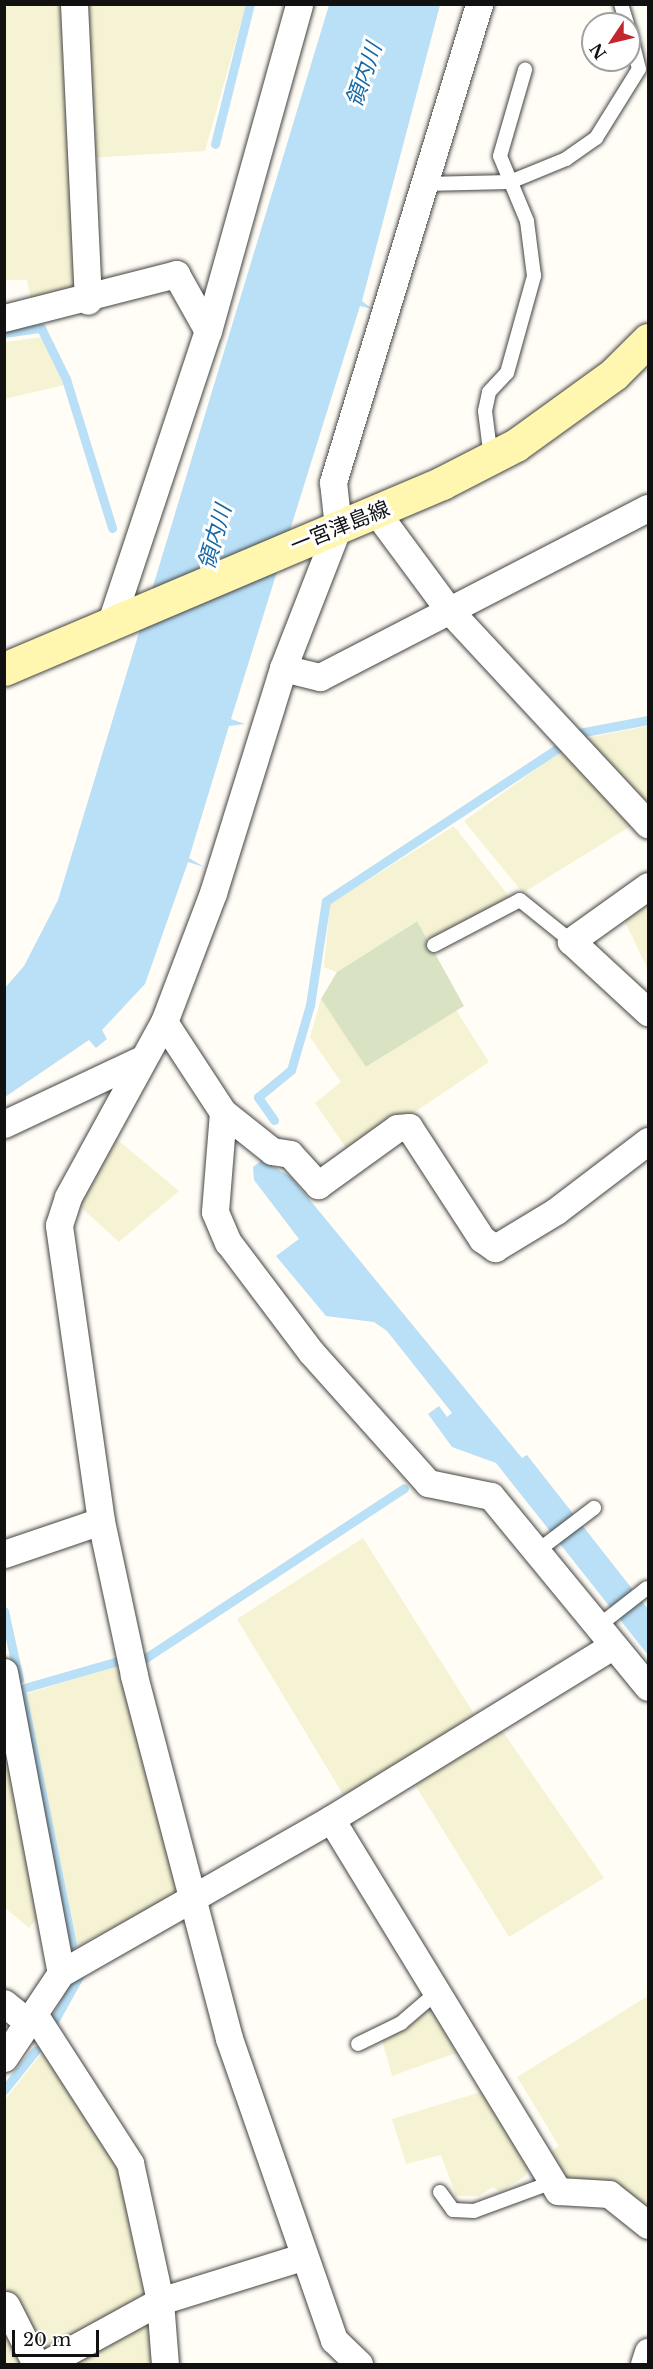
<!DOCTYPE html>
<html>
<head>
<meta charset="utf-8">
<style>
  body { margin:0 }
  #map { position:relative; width:653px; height:2369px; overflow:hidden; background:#fffdf5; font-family:"Libre Baskerville","Noto Sans JP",serif }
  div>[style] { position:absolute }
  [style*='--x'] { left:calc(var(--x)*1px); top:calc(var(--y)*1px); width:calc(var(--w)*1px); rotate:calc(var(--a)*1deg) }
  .farmland>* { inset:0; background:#f6f3d4 }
  .cemetery>* { inset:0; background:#d9e3c4 }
  .water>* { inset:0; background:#b9e0f7 }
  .stream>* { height:9px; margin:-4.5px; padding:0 4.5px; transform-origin:4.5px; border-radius:4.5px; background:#b9e0f7 }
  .roads { filter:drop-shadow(0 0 2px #444) drop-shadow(0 0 2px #444) }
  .lane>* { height:14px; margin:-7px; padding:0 7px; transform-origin:7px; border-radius:7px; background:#fff }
  .street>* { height:27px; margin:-13.5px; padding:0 13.5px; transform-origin:13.5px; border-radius:13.5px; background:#fff }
  .secondary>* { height:33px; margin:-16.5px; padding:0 16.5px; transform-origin:16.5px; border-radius:16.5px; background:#fff6b0 }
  span { translate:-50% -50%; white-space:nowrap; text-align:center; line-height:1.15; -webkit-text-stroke:6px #fff; paint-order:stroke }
  .street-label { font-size:21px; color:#111 }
  .water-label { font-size:22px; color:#1768a6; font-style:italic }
  .frame { position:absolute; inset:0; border:6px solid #111; pointer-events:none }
  .north { position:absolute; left:581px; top:12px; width:60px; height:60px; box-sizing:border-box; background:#fff; border:2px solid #a0a0a0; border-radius:50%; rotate:235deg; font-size:16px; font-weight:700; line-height:24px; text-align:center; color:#111 }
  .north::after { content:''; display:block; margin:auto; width:21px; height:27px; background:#c4262e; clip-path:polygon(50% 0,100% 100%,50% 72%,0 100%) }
  .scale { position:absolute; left:12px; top:2330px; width:87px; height:27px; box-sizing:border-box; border:3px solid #111; border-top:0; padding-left:8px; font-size:18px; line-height:21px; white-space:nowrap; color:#111; -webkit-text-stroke:4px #fff; paint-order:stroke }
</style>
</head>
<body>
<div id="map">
  <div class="farmland">
    <div style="clip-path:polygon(4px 5px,68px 5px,79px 283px,73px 292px,32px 304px,27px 280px,5px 280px)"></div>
    <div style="clip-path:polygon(81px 5px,246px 5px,205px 151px,87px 158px)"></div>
    <div style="clip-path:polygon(42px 337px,64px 385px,5px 399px,5px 342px)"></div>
    <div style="clip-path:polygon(648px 726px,648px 800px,639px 800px,581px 739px)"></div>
    <div style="clip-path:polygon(564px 749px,634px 824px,523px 893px,464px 821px)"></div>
    <div style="clip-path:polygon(454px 826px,511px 899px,430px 943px,416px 921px,337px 972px,324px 967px,330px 904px)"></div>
    <div style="clip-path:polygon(648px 894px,648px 970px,621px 913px)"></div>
    <div style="clip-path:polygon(321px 999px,367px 1067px,456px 1010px,489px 1062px,351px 1155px,315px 1103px,341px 1082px,310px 1037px)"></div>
    <div style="clip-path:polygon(113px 1136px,179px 1191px,119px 1242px,74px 1201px)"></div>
    <div style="clip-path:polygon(363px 1538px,476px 1717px,344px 1796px,237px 1619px)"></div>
    <div style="clip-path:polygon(120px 1665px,177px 1887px,173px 1896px,78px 1946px,26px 1694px)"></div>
    <div style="clip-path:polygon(501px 1729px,604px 1878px,509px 1937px,414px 1783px)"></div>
    <div style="clip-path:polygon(4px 1736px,41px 1913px,29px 1928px,5px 1908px)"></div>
    <div style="clip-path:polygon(648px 1996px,648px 2214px,559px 2183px,545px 2156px,559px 2146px,517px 2077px)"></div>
    <div style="clip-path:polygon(433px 2006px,462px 2051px,392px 2076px,382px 2040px)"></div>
    <div style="clip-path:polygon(44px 2050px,118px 2165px,147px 2288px,141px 2302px,49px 2353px,36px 2348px,5px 2286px,4px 2101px)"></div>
    <div style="clip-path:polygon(484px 2091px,530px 2164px,525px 2176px,501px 2192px,493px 2187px,479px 2196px,456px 2196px,441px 2155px,406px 2164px,392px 2119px)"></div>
    <div style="clip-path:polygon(146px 2322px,153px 2324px,157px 2364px,66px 2364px)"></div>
    <div style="clip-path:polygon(5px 2328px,25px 2364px,5px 2364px)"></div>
  </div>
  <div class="cemetery">
    <div style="clip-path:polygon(417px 921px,464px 1006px,366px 1067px,321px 999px,337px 972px)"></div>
  </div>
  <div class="water">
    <div style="clip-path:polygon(329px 5px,440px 5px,362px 301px,372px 309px,360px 306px,231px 719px,245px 724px,229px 726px,189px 858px,204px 867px,188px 862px,145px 984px,102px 1030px,107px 1039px,96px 1048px,89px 1040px,5px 1097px,4px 989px,24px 966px,58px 900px)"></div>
    <div style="clip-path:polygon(262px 1160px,291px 1177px,522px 1458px,527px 1455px,648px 1609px,648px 1655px,496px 1463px,452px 1447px,428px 1414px,439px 1406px,447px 1417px,452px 1413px,387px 1331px,374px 1322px,326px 1316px,276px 1256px,299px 1239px,254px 1180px,253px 1167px)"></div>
  </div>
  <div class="stream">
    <div style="--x:215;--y:144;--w:144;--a:-76"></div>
    <div style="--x:4;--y:333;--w:37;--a:-8"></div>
    <div style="--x:41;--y:328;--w:57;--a:63.9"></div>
    <div style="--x:66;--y:379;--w:156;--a:72.8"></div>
    <div style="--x:579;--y:733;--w:70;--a:-10.7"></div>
    <div style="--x:274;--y:1120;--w:28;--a:-125"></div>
    <div style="--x:258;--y:1097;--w:43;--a:-39.3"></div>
    <div style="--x:291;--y:1070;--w:68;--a:-73.7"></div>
    <div style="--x:310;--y:1005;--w:105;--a:-81.3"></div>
    <div style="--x:326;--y:901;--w:282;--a:-33.4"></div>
    <div style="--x:4;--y:1611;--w:70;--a:77.6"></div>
    <div style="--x:144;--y:1659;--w:311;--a:-33.3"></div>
    <div style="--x:72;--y:1944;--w:260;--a:-101.3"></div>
    <div style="--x:21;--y:1689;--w:101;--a:-16.1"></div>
    <div style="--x:54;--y:2021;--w:54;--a:-61"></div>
    <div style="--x:4;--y:2090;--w:51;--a:-51.3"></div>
  </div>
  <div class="roads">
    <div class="lane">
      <div style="--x:621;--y:4;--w:21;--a:73"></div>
      <div style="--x:424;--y:184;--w:86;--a:-1.3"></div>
      <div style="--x:510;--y:182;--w:61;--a:-22.3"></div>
      <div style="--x:566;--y:159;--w:37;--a:-35"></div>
      <div style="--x:596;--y:138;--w:81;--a:-58.1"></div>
      <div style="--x:639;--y:69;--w:41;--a:-104"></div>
      <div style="--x:491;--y:458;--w:47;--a:-97.3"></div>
      <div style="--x:485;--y:411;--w:19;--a:-78"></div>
      <div style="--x:489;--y:392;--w:26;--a:-47"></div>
      <div style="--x:507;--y:373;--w:101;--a:-74.4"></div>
      <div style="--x:534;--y:276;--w:55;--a:-97.3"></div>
      <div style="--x:527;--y:221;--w:70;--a:-112.6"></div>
      <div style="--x:500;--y:156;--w:90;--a:-73.8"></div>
      <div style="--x:434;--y:945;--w:97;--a:-27.6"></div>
      <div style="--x:520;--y:900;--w:65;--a:38.8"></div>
      <div style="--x:536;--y:1552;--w:73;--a:-37.2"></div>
      <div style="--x:597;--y:1627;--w:63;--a:-38"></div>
      <div style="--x:358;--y:2044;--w:48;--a:-26"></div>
      <div style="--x:401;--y:2023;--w:48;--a:-40.7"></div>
      <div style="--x:440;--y:2192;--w:22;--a:54"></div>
      <div style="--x:453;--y:2210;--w:21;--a:3"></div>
      <div style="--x:474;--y:2211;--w:84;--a:-20.2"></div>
    </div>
    <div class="street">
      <div style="--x:74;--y:4;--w:297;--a:87.3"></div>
      <div style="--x:4;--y:318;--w:178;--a:-14.3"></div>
      <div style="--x:176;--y:274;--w:65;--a:60.7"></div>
      <div style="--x:377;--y:513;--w:119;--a:53.5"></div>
      <div style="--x:448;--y:609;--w:294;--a:47.1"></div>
      <div style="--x:110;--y:625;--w:310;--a:-71.6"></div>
      <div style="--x:208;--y:331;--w:339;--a:-74.4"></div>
      <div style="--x:283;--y:668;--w:38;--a:14"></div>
      <div style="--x:320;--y:677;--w:369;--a:-27.3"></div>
      <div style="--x:648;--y:886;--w:95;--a:144.5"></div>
      <div style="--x:571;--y:941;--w:105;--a:42.7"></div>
      <div style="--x:164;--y:1022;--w:108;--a:56.8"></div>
      <div style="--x:223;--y:1112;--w:100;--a:94.6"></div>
      <div style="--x:215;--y:1212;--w:33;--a:67"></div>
      <div style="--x:228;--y:1242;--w:138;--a:53"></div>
      <div style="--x:311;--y:1352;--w:176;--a:48.2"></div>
      <div style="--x:428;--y:1483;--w:64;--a:11.7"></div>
      <div style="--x:491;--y:1496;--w:247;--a:50.6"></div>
      <div style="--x:223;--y:1112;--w:63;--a:38.5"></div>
      <div style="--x:272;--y:1151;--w:18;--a:9"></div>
      <div style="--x:290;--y:1154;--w:42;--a:47.9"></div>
      <div style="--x:318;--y:1185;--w:97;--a:-35.8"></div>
      <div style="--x:397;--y:1128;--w:12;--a:-5"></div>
      <div style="--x:409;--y:1127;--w:134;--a:56.9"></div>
      <div style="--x:482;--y:1239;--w:16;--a:35"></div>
      <div style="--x:495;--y:1248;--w:71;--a:-31.2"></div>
      <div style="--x:556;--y:1211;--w:116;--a:-37.3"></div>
      <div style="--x:4;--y:1124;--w:148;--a:-25.2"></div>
      <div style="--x:4;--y:1554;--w:102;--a:-18.8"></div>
      <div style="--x:4;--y:1672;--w:306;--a:79.3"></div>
      <div style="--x:331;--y:1819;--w:436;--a:58.6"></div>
      <div style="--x:558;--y:2191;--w:51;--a:3.4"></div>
      <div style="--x:609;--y:2194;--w:50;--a:38.5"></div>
      <div style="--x:4;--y:2003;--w:33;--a:39"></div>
      <div style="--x:36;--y:2017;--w:174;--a:57.2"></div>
      <div style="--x:130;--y:2163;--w:141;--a:77.7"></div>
      <div style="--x:160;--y:2301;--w:63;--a:85.5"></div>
      <div style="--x:4;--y:2058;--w:102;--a:-56.2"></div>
      <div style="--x:61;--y:1973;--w:311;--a:-29.7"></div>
      <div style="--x:331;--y:1819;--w:330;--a:-31.6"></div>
      <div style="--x:6;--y:2305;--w:66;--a:63"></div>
      <div style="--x:45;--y:2364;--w:131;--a:-28.7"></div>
      <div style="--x:160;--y:2301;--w:149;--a:-17.2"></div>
      <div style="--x:359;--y:2364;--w:35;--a:-136"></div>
      <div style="--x:334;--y:2340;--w:320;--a:-109.2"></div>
      <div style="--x:229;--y:2038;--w:375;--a:-104.7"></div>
      <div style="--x:134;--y:1675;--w:157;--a:-102.1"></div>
      <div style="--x:101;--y:1521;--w:299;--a:-98.1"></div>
      <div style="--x:59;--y:1225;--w:29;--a:-72"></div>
      <div style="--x:68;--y:1197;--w:200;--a:-61.3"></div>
      <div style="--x:164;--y:1022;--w:138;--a:-69.2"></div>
      <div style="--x:213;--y:893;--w:236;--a:-72.7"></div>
      <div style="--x:283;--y:668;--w:151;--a:-68.7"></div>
      <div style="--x:338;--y:527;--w:45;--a:-96.3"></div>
      <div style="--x:333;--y:482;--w:500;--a:-73"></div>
      <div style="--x:644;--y:2364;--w:13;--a:-72"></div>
    </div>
    <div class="secondary">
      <div style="--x:4;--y:669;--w:476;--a:-23"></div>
      <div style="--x:442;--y:483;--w:83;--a:-27.2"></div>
      <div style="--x:516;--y:445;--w:121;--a:-35.9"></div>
      <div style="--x:614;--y:374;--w:48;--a:-45"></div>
    </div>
  </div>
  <div class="street-label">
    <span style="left:340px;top:527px;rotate:-22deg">一宮津島線</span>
  </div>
  <div class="water-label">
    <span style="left:364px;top:75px;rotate:-71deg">領内川</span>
    <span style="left:215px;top:537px;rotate:-74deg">領内川</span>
  </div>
  <div class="frame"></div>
  <div class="north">N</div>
  <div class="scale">20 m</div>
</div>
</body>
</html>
